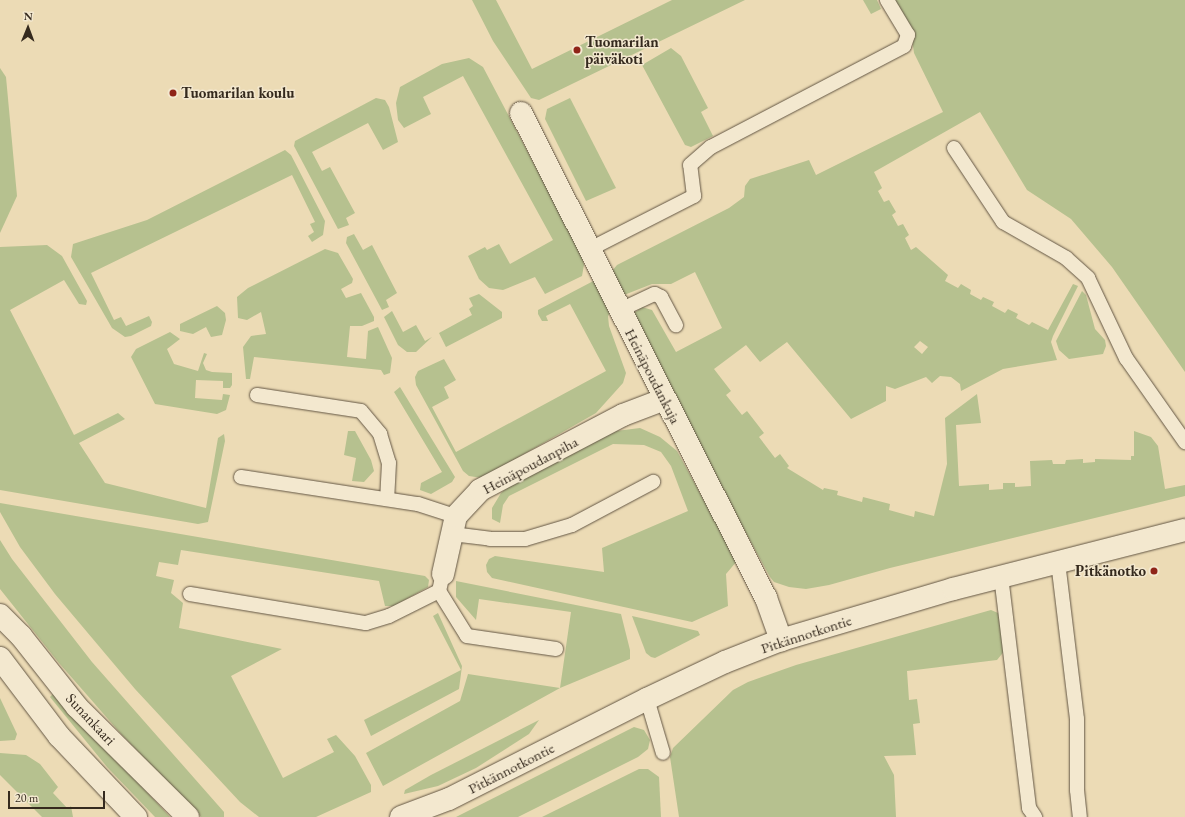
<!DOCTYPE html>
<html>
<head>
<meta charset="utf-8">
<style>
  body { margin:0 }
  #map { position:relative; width:1185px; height:817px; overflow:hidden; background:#ecdbb5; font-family:"EB Garamond",serif }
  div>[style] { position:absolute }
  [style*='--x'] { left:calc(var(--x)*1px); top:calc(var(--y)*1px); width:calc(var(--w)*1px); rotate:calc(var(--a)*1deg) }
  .green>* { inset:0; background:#b6c18f }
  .roads { filter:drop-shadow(0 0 1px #635644) drop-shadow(0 0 1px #635644) }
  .service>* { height:14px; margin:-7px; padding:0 7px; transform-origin:7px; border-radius:7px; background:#f3e8cf }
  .minor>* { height:22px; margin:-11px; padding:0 11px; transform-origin:11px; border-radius:11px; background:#f3e8cf }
  .tertiary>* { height:22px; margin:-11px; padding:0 11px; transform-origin:11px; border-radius:11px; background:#f3e8cf }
  .dots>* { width:11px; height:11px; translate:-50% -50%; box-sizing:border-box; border:2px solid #f3e8cf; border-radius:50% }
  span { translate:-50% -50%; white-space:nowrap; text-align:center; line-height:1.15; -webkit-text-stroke:3px #f3e8cf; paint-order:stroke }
  .poi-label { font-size:15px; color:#352a1e; font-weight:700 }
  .left { translate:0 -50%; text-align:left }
  .right { translate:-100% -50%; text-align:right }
  .street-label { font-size:15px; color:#352a1e }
  .north { position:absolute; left:8px; top:8px; width:40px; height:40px; -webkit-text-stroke:3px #f3e8cf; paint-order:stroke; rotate:1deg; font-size:11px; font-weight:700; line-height:16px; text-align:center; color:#352a1e }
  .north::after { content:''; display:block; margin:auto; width:14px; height:18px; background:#352a1e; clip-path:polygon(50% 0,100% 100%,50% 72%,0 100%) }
  .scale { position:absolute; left:8px; top:791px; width:97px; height:18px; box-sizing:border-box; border:2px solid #352a1e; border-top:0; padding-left:5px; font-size:12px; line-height:14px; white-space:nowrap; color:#352a1e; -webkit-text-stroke:3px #f3e8cf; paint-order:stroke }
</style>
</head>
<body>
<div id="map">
  <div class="green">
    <div style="clip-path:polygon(472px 0,496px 0,532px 69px,672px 0,745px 0,539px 100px,531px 98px,493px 41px)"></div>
    <div style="clip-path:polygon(863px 0,877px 0,881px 9px,871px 14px)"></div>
    <div style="clip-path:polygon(evenodd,892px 0,1185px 0,1185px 372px,1112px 267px,1071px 219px,1027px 190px,980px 112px,874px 172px,882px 188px,878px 191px,884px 202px,889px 200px,896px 212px,892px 215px,898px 226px,903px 224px,909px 235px,905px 238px,911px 250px,916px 247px,948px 275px,945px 281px,958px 288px,961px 284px,971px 290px,970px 294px,981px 300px,983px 297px,994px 302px,992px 306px,1005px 313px,1008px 309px,1018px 314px,1016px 318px,1029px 325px,1032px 322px,1048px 330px,1073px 284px,1078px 286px,1053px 336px,1051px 342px,1057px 360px,1003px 369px,961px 391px,960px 384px,951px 377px,940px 376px,932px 383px,926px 377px,895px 389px,886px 386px,886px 401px,851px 419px,787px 342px,760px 362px,746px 345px,714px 369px,731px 391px,726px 395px,742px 415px,747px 411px,764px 433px,759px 437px,775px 458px,780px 454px,789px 466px,787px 468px,823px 490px,824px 488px,838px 491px,837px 495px,862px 502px,863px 497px,890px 504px,889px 510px,914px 517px,915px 511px,934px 516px,947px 464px,945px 418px,977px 394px,981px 423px,956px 425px,959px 486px,989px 484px,989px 490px,1003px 489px,1003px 483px,1015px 483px,1015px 487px,1031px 486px,1030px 461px,1052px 460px,1053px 464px,1065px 464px,1066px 460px,1083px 459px,1083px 463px,1095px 462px,1095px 459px,1131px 460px,1131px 456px,1134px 456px,1134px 431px,1151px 437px,1158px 446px,1165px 489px,1185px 485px,1185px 496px,890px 568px,829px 585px,806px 589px,789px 587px,774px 582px,770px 577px,669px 392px,633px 314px,642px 307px,652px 310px,676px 352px,722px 328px,695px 272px,671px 284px,652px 284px,624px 295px,612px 271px,617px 265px,729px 208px,744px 197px,745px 186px,750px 179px,809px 160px,816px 175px,943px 112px,914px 53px,911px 32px,892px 0,920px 341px,928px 347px,922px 354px,914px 347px,920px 341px)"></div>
    <div style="clip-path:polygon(671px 48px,681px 56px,708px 108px,701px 112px,713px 136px,691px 147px,685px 145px,642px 65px)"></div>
    <div style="clip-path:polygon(469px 58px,483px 67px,582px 255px,584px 265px,582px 276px,545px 294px,535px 277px,503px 290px,489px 288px,479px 279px,468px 256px,485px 247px,487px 250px,499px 244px,510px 264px,553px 240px,463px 76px,423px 97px,431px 114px,404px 128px,398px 120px,396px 103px,400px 87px,442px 64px)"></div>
    <div style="clip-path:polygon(0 68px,6px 77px,17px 196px,0 233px)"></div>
    <div style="clip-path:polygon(376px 98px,385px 100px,389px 107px,398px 142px,383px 150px,368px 123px,312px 152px,322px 171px,330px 167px,355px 213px,346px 218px,349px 225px,338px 229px,294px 146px,295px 141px)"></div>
    <div style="clip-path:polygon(570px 98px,616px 188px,586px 201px,545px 119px,547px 109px)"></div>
    <div style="clip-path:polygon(285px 150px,291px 155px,325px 221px,323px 235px,312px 242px,308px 236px,314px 232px,310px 224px,315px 222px,292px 175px,91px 273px,114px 320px,121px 317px,126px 326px,149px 316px,152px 322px,151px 326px,131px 336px,125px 337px,112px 328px,71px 257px,73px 244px,147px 220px)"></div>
    <div style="clip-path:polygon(354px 234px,363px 250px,372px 245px,397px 293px,386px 300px,389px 307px,382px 310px,346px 243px,347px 237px)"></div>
    <div style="clip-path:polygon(47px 245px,62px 256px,87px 301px,86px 305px,79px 304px,64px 280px,10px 310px,74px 435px,118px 413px,125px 419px,79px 443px,105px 483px,206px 508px,218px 438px,224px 434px,225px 441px,208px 522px,198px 524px,0 490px,0 247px)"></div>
    <div style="clip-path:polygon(325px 249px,338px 253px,353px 279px,352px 283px,341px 289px,346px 298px,361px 293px,374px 317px,374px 321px,362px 326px,350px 326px,347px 357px,366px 359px,368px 331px,378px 327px,392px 358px,390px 373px,384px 375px,381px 370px,254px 357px,250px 379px,246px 379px,243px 347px,251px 336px,266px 334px,261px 312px,247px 320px,238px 318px,237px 297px,248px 288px)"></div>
    <div style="clip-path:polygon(601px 277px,615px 306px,608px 316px,609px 326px,626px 373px,623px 383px,596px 413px,482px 478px,469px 476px,463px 471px,416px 385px,415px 377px,418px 371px,444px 359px,456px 380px,444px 387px,449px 398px,432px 407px,456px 452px,606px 371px,570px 304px,546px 316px,548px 321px,542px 321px,538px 314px,538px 310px)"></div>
    <div style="clip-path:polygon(1082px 291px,1086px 295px,1095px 329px,1105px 340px,1106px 346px,1103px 354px,1069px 359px,1059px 350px,1056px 341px)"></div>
    <div style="clip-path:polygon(479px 294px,502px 312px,502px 318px,446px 347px,439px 333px,472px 315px,469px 309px,473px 306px,469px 298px)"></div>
    <div style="clip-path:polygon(217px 306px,225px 313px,226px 320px,222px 335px,211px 337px,206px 327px,193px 334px,180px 331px,180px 324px)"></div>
    <div style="clip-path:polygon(392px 311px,403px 332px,416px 325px,425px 341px,432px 337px,416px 352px,407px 352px,398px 345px,384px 317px)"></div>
    <div style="clip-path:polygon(170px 332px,180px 339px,167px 349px,174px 364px,198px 371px,204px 353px,207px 354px,203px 363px,206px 370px,212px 372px,232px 373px,232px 385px,230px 388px,223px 388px,223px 381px,196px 380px,195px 398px,222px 400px,223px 394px,230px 395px,226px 410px,217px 414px,155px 404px,131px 357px,136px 349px)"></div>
    <div style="clip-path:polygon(400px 387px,455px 477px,452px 482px,431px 494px,420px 490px,421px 483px,442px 472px,394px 392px)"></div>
    <div style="clip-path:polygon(640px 428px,660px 437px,677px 451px,737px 561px,726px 574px,728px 606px,692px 622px,492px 578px,487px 572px,486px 565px,489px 559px,495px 556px,604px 572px,602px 548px,688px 511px,671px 466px,661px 452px,644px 445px,613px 444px,509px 496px,503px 505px,500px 523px,492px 519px,492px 508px,501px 493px,519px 477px,616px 431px)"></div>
    <div style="clip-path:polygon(348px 431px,355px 431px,371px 460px,374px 471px,364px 482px,352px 481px,356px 458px,344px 455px)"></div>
    <div style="clip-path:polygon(0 503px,425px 576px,429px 580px,428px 587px,394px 606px,385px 606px,379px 581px,181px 550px,178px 565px,159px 562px,156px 576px,174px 580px,171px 593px,183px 603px,179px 628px,282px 649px,231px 676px,283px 778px,334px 752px,327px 739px,336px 735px,355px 756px,371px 785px,371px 792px,316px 817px,259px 817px,240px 802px,135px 689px,55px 594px,20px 547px,0 512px)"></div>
    <div style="clip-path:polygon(0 540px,12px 559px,92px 662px,224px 812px,224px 817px,201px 817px,122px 735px,59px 663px,0 589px)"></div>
    <div style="clip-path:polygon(456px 581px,621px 614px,630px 650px,630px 659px,560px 688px,383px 786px,366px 753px,460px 701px,468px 674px,560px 688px,571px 612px,479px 599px,476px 620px,456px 597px)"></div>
    <div style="clip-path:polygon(991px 610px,998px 613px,1003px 621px,1006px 649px,997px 660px,907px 671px,909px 700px,917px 699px,920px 723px,913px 724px,916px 755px,884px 756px,894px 775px,896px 817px,679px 817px,670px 757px,673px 748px,733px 690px,748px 682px,796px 665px)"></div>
    <div style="clip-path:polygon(438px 613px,462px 666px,459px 689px,371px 736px,364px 720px,461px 670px,433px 616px)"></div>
    <div style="clip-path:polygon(632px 616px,698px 631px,700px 635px,655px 658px,651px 657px,646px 653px)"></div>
    <div style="clip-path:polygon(53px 694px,88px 728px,170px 817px,155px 817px,107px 767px,50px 697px)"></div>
    <div style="clip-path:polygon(0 698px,17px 734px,15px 740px,0 741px)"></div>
    <div style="clip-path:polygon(539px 720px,529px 734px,476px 768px,438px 786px,404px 794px,405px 790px,431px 775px)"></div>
    <div style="clip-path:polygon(634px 727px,644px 730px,650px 740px,648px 749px,638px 757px,518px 817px,456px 817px)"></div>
    <div style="clip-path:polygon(0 753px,26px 755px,40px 764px,58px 787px,53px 793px,68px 809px,71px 806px,73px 817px,42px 817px,0 775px)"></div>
    <div style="clip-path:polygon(639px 769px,648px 769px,659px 777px,661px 817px,542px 817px)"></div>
  </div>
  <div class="roads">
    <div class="service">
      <div style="--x:954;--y:148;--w:89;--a:56.5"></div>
      <div style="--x:1003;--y:222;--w:73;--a:29.7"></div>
      <div style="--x:1066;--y:258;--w:30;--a:42"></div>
      <div style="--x:1088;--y:278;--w:89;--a:64.6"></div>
      <div style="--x:1126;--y:358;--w:103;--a:54.9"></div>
      <div style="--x:590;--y:249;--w:117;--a:-27"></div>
      <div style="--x:694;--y:196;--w:31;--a:-97"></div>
      <div style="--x:690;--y:165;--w:28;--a:-41"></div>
      <div style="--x:711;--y:147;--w:218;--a:-27.6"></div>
      <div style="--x:904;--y:46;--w:12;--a:-70"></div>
      <div style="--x:908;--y:35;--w:41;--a:-121"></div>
      <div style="--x:620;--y:310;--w:38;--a:-25"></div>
      <div style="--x:655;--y:294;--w:7;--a:27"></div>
      <div style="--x:661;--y:297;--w:32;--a:62"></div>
      <div style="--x:257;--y:395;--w:105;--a:8.7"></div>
      <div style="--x:361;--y:411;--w:30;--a:50"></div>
      <div style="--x:380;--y:434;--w:30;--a:73"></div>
      <div style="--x:389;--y:463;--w:36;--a:93"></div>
      <div style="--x:241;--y:477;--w:179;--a:8.7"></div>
      <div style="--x:418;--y:504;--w:40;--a:18"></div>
      <div style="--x:452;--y:534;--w:38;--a:7"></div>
      <div style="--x:490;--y:539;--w:35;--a:0"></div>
      <div style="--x:525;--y:539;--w:49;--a:-16.6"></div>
      <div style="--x:572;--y:525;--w:92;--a:-28"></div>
      <div style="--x:1058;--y:562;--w:158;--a:83.1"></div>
      <div style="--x:1077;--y:719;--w:71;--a:90"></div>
      <div style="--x:1077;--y:790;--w:27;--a:84"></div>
      <div style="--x:1001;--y:576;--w:234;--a:83.1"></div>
      <div style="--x:1029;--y:808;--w:11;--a:56"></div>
      <div style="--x:439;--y:591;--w:53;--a:58.1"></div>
      <div style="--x:467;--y:636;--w:90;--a:8.3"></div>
      <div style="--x:190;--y:594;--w:178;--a:9.4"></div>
      <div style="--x:366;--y:623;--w:24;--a:-17"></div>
      <div style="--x:389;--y:616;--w:56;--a:-26.6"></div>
      <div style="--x:439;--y:591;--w:17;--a:-77"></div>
      <div style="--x:647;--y:699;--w:56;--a:73.5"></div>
    </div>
    <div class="minor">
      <div style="--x:521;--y:113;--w:543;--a:63.2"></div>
      <div style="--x:766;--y:598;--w:45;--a:70.3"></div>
      <div style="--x:443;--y:574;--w:59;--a:-77.4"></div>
      <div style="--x:456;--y:516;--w:35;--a:-47"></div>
      <div style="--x:480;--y:490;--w:161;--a:-27.7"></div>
      <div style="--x:623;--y:415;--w:45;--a:-20.9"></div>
    </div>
    <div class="tertiary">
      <div style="--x:0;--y:615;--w:30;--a:45"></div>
      <div style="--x:21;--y:636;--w:90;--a:51.7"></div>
      <div style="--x:77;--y:707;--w:156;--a:44.7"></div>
      <div style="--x:0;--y:658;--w:98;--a:52.9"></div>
      <div style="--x:59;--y:736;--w:112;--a:46.5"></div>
      <div style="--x:401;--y:817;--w:51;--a:-20.6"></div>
      <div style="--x:449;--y:799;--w:222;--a:-26.8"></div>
      <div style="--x:647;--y:699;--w:86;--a:-25.4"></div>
      <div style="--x:725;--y:662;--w:60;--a:-21.4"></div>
      <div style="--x:781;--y:640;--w:179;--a:-16.5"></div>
      <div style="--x:953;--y:589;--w:239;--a:-14.3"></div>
    </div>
  </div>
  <div class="dots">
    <div style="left:577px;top:50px;background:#8f2418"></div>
    <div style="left:173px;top:93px;background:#8f2418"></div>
    <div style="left:1154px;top:571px;background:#8f2418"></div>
  </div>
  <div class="poi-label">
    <span class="left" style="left:585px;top:50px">Tuomarilan<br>päiväkoti</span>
    <span class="left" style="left:181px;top:93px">Tuomarilan koulu</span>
    <span class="right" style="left:1146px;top:571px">Pitkänotko</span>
  </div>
  <div class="street-label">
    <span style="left:653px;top:376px;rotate:63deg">Heinäpoudankuja</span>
    <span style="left:530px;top:465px;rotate:-28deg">Heinäpoudanpiha</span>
    <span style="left:806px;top:634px;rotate:-18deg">Pitkännotkontie</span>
    <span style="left:91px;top:719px;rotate:47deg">Sunankaari</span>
    <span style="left:511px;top:768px;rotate:-27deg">Pitkännotkontie</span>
  </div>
  <div class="north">N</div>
  <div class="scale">20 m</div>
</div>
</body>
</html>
